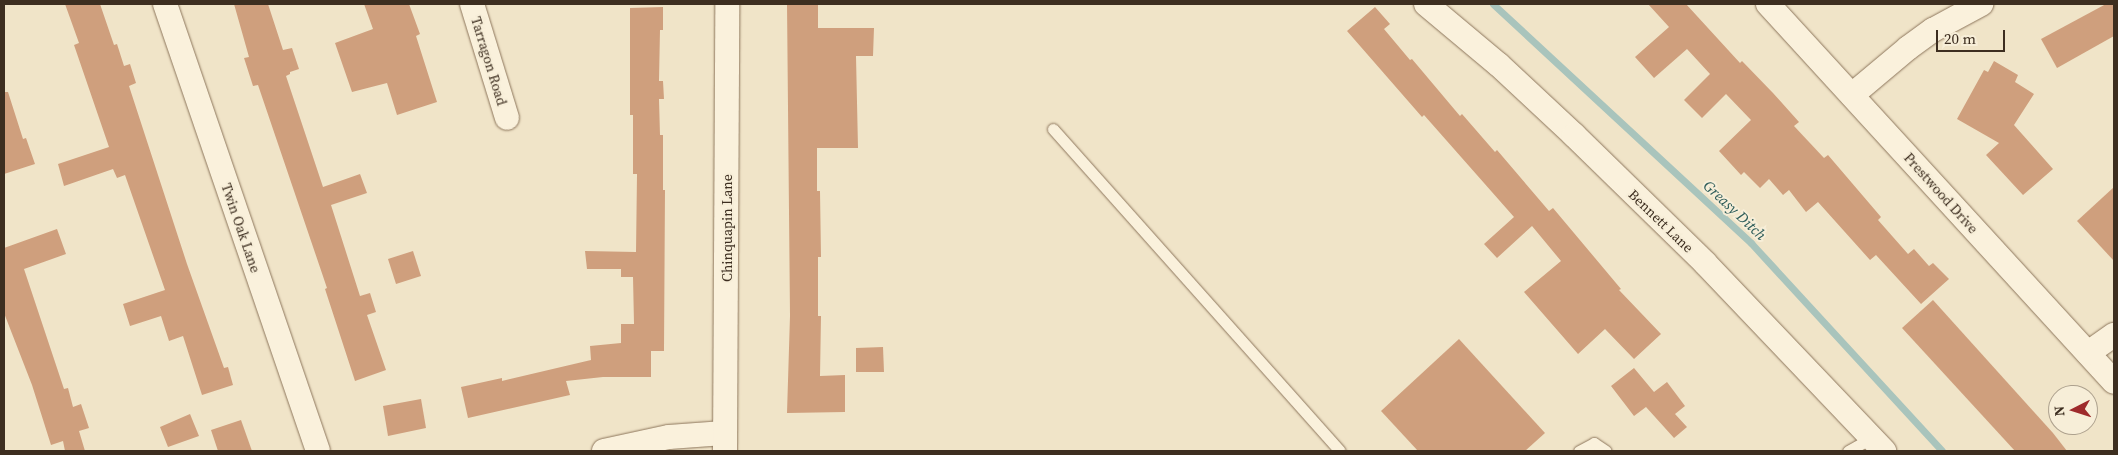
<!DOCTYPE html>
<html>
<head>
<meta charset="utf-8">
<style>
  body { margin:0 }
  #map { position:relative; width:2118px; height:455px; overflow:hidden; background:#f0e4c8; font-family:"Source Serif 4",serif }
  div>[style] { position:absolute }
  [style*='--x'] { left:calc(var(--x)*1px); top:calc(var(--y)*1px); width:calc(var(--w)*1px); rotate:calc(var(--a)*1deg) }
  .stream>* { height:7px; margin:-3.5px; padding:0 3.5px; transform-origin:3.5px; border-radius:3.5px; background:#a9c4bc }
  .building>* { inset:0; background:#cf9f7d }
  .roads { filter:drop-shadow(0 0 1px #8d765c) drop-shadow(0 0 1px #8d765c) }
  .lane>* { height:11px; margin:-5.5px; padding:0 5.5px; transform-origin:5.5px; border-radius:5.5px; background:#faf1dc }
  .street>* { height:24px; margin:-12px; padding:0 12px; transform-origin:12px; border-radius:12px; background:#faf1dc }
  span { translate:-50% -50%; white-space:nowrap; text-align:center; line-height:1.15; -webkit-text-stroke:4px #f7eed8; paint-order:stroke }
  .street-label { font-size:14px; color:#3d2e20 }
  .water-label { font-size:15px; color:#2f5d5a; font-style:italic }
  .frame { position:absolute; inset:0; border:5px solid #3d2e20; pointer-events:none }
  .north { position:absolute; left:2048px; top:385px; width:50px; height:50px; box-sizing:border-box; background:#f7eed8; border:1px solid #ada18e; border-radius:50%; rotate:265deg; font-size:14px; font-weight:700; line-height:20px; text-align:center; color:#3d2e20 }
  .north::after { content:''; display:block; margin:auto; width:18px; height:22px; background:#9e2a2b; clip-path:polygon(50% 0,100% 100%,50% 72%,0 100%) }
  .scale { position:absolute; left:1936px; top:30px; width:69px; height:22px; box-sizing:border-box; border:2px solid #3d2e20; border-top:0; padding-left:6px; font-size:15px; line-height:18px; white-space:nowrap; color:#3d2e20; -webkit-text-stroke:4px #f7eed8; paint-order:stroke }
</style>
</head>
<body>
<div id="map">
  <div class="stream">
    <div style="--x:1493;--y:4;--w:352;--a:42.8"></div>
    <div style="--x:1751;--y:243;--w:282;--a:47.4"></div>
  </div>
  <div class="building">
    <div style="clip-path:polygon(65px 4px,100px 4px,114px 45px,117px 44px,124px 66px,130px 64px,136px 83px,129px 86px,187px 264px,224px 368px,228px 367px,233px 385px,202px 395px,183px 336px,169px 341px,161px 316px,130px 326px,123px 304px,165px 290px,125px 175px,117px 178px,113px 169px,64px 186px,58px 164px,109px 147px,74px 45px,79px 43px)"></div>
    <div style="clip-path:polygon(234px 4px,268px 4px,283px 50px,292px 48px,299px 69px,290px 72px,290px 74px,286px 76px,323px 187px,360px 174px,367px 193px,331px 205px,360px 296px,370px 293px,376px 312px,367px 315px,386px 370px,355px 381px,325px 289px,327px 288px,258px 85px,253px 86px,244px 58px,249px 57px)"></div>
    <div style="clip-path:polygon(364px 4px,409px 4px,420px 34px,416px 36px,437px 102px,397px 115px,387px 83px,352px 92px,335px 43px,373px 29px)"></div>
    <div style="clip-path:polygon(787px 4px,818px 4px,818px 28px,874px 28px,873px 56px,856px 56px,858px 148px,817px 148px,817px 191px,820px 191px,821px 257px,818px 257px,818px 316px,821px 316px,820px 376px,845px 375px,845px 412px,787px 413px,790px 316px)"></div>
    <div style="clip-path:polygon(1648px 4px,1686px 4px,1740px 63px,1742px 61px,1773px 93px,1799px 122px,1794px 126px,1824px 158px,1828px 155px,1881px 217px,1878px 220px,1908px 254px,1914px 249px,1929px 266px,1933px 263px,1949px 279px,1921px 304px,1876px 255px,1870px 260px,1818px 202px,1806px 212px,1789px 190px,1783px 195px,1769px 179px,1760px 188px,1744px 172px,1741px 175px,1719px 151px,1751px 120px,1726px 94px,1702px 118px,1684px 100px,1710px 74px,1687px 49px,1654px 78px,1635px 57px,1669px 27px)"></div>
    <div style="clip-path:polygon(2106px 4px,2114px 4px,2114px 36px,2057px 68px,2041px 39px)"></div>
    <div style="clip-path:polygon(663px 7px,663px 30px,660px 30px,659px 81px,663px 81px,664px 99px,659px 99px,660px 135px,663px 135px,663px 190px,665px 190px,664px 351px,651px 351px,651px 377px,603px 377px,566px 381px,570px 395px,468px 418px,461px 387px,502px 378px,502px 381px,591px 360px,590px 346px,621px 343px,621px 324px,634px 324px,633px 277px,621px 277px,621px 269px,587px 269px,585px 251px,636px 252px,637px 174px,633px 174px,633px 115px,630px 115px,630px 8px)"></div>
    <div style="clip-path:polygon(1375px 7px,1390px 24px,1384px 29px,1410px 60px,1412px 59px,1460px 116px,1462px 114px,1495px 152px,1497px 150px,1549px 211px,1553px 208px,1621px 289px,1619px 290px,1661px 334px,1634px 359px,1605px 329px,1578px 354px,1524px 292px,1561px 261px,1532px 226px,1497px 258px,1484px 244px,1514px 217px,1424px 115px,1422px 117px,1347px 31px)"></div>
    <div style="clip-path:polygon(1994px 61px,2018px 75px,2015px 82px,2034px 94px,2014px 125px,2053px 169px,2023px 195px,1986px 155px,1999px 143px,1957px 119px,1984px 70px,1988px 72px)"></div>
    <div style="clip-path:polygon(4px 92px,8px 92px,23px 139px,26px 138px,35px 164px,4px 174px)"></div>
    <div style="clip-path:polygon(2114px 187px,2114px 261px,2077px 221px)"></div>
    <div style="clip-path:polygon(57px 229px,66px 254px,24px 269px,64px 389px,68px 388px,73px 407px,81px 404px,89px 428px,79px 431px,85px 451px,65px 451px,63px 441px,51px 445px,32px 385px,4px 313px,4px 248px)"></div>
    <div style="clip-path:polygon(413px 251px,421px 276px,396px 284px,388px 259px)"></div>
    <div style="clip-path:polygon(1933px 300px,2053px 433px,2067px 451px,2015px 451px,1902px 328px)"></div>
    <div style="clip-path:polygon(1459px 339px,1545px 433px,1525px 451px,1418px 451px,1381px 411px)"></div>
    <div style="clip-path:polygon(883px 347px,884px 372px,856px 372px,856px 348px)"></div>
    <div style="clip-path:polygon(1634px 368px,1654px 392px,1667px 382px,1685px 406px,1675px 414px,1687px 427px,1674px 438px,1646px 407px,1634px 416px,1611px 386px)"></div>
    <div style="clip-path:polygon(421px 399px,426px 428px,388px 436px,383px 406px)"></div>
    <div style="clip-path:polygon(190px 414px,199px 436px,168px 447px,160px 427px)"></div>
    <div style="clip-path:polygon(241px 420px,252px 451px,218px 451px,211px 430px)"></div>
  </div>
  <div class="roads">
    <div class="lane">
      <div style="--x:1053;--y:129;--w:431;--a:48.3"></div>
      <div style="--x:1579;--y:451;--w:17;--a:-28"></div>
      <div style="--x:1594;--y:443;--w:14;--a:34"></div>
      <div style="--x:1848;--y:451;--w:26;--a:-29"></div>
    </div>
    <div class="street">
      <div style="--x:165;--y:4;--w:472;--a:71.1"></div>
      <div style="--x:472;--y:4;--w:119;--a:72.9"></div>
      <div style="--x:1426;--y:4;--w:95;--a:39.9"></div>
      <div style="--x:1499;--y:65;--w:103;--a:43"></div>
      <div style="--x:1574;--y:135;--w:183;--a:44.3"></div>
      <div style="--x:1705;--y:263;--w:260;--a:46.4"></div>
      <div style="--x:1768;--y:4;--w:512;--a:47.53"></div>
      <div style="--x:1852;--y:95;--w:73;--a:-40"></div>
      <div style="--x:1908;--y:48;--w:31;--a:-36"></div>
      <div style="--x:1933;--y:30;--w:55;--a:-28.4"></div>
      <div style="--x:2088;--y:353;--w:32;--a:-35"></div>
      <div style="--x:604;--y:451;--w:66;--a:-12.2"></div>
      <div style="--x:669;--y:437;--w:55;--a:-4.2"></div>
      <div style="--x:725;--y:451;--w:447;--a:-89.7"></div>
    </div>
  </div>
  <div class="street-label">
    <span style="left:489px;top:61px;rotate:73deg">Tarragon Road</span>
    <span style="left:1941px;top:193px;rotate:48deg">Prestwood Drive</span>
    <span style="left:1661px;top:221px;rotate:44deg">Bennett Lane</span>
    <span style="left:241px;top:228px;rotate:71deg">Twin Oak Lane</span>
    <span style="left:727px;top:228px;rotate:-90deg">Chinquapin Lane</span>
  </div>
  <div class="water-label">
    <span style="left:1735px;top:210px;rotate:43deg">Greasy Ditch</span>
  </div>
  <div class="frame"></div>
  <div class="north">N</div>
  <div class="scale">20 m</div>
</div>
</body>
</html>
